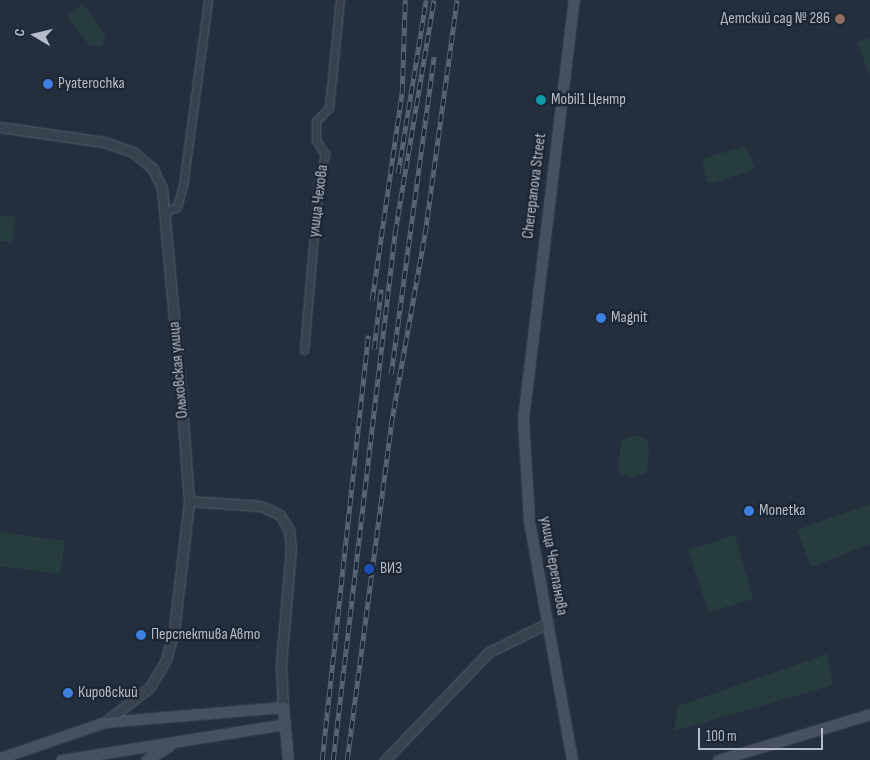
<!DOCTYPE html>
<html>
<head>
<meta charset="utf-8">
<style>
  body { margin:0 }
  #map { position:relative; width:870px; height:760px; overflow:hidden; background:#242f3e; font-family:"Sofia Sans Condensed",sans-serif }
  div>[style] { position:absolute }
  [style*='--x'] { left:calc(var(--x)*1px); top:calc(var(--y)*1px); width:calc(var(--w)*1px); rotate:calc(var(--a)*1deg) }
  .green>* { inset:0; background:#263c3f }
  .roads { filter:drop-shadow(0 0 1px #565f6c) drop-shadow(0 0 1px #565f6c) }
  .minor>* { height:7px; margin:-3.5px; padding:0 3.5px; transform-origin:3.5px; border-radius:3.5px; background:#38414e }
  .tertiary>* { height:9px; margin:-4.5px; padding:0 4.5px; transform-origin:4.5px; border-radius:4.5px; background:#38414e }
  .secondary>* { height:9px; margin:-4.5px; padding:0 4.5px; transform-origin:4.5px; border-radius:4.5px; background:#465061 }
  .rail>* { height:4.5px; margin-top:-2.25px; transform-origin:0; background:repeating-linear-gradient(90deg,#1d2633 0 8px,#5a6575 0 16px); box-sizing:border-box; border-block:1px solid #5a6575 }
  .dots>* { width:14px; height:14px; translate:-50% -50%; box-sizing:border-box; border:2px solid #1d2633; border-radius:50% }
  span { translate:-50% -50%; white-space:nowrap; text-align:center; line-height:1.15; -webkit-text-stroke:5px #1d2633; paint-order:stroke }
  .poi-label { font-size:16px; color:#b4bcc9 }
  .right { translate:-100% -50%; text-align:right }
  .left { translate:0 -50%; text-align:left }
  .street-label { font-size:16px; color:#b4bcc9 }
  .north { position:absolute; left:10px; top:10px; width:50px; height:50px; -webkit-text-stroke:4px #1d2633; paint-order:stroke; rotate:279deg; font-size:14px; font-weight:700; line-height:20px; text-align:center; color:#b4bcc9 }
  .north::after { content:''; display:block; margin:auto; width:18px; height:22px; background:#b4bcc9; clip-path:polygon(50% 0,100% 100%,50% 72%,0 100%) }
  .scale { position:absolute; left:698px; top:728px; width:125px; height:22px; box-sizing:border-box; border:2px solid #b4bcc9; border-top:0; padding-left:6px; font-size:15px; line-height:18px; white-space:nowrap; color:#b4bcc9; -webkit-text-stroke:4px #1d2633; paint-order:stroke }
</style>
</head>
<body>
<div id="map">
  <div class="green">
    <div style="clip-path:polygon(83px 4px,106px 36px,102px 47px,89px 45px,67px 16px)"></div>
    <div style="clip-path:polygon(870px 38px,870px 77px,857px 42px)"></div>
    <div style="clip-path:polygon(745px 146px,754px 165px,753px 170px,713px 183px,707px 182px,702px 159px)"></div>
    <div style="clip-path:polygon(0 215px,16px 217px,12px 243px,0 241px)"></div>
    <div style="clip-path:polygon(634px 435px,647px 439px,649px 447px,647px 472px,633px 478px,621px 474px,618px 466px,621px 441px)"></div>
    <div style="clip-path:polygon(870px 504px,870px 544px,811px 567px,797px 530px)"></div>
    <div style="clip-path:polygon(0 532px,65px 541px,60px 574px,0 566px)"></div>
    <div style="clip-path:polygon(735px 535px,753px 599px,709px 612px,688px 550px)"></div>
    <div style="clip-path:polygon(827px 654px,833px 685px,674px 731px,678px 706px)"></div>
  </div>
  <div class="roads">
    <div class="minor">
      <div style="--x:165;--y:212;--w:13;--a:-23"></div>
      <div style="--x:177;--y:207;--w:22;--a:-74"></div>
      <div style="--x:183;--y:186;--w:188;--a:-82.3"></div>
      <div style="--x:304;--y:350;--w:171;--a:-85"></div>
      <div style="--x:319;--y:180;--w:27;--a:-77"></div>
      <div style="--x:325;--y:154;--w:17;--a:-123"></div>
      <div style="--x:316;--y:140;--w:19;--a:-90"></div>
      <div style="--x:316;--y:121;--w:18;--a:-45"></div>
      <div style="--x:329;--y:108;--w:109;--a:-84.2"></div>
    </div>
    <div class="tertiary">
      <div style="--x:0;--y:127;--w:105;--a:8.2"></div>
      <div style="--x:104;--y:142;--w:31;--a:19"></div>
      <div style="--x:133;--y:152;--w:26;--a:40"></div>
      <div style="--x:153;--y:169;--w:21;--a:65"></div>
      <div style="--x:162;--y:188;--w:206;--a:84.7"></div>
      <div style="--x:181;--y:393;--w:108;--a:85.8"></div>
      <div style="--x:189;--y:501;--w:18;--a:96"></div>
      <div style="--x:187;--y:519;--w:112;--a:96.7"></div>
      <div style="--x:174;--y:630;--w:31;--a:105"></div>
      <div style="--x:166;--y:660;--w:33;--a:121"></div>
      <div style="--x:149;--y:688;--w:56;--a:142.3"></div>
      <div style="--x:189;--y:501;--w:72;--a:4"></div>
      <div style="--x:261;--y:506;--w:21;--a:25"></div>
      <div style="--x:280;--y:515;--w:17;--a:59"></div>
      <div style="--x:289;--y:530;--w:19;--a:84"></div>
      <div style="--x:291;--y:549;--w:115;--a:95"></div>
      <div style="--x:281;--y:664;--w:43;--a:87.3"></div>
      <div style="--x:385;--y:760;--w:150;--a:-46.1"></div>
      <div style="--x:489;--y:652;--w:66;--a:-26.2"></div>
    </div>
    <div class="secondary">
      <div style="--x:0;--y:758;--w:111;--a:-18.9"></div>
      <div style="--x:105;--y:722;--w:179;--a:-4.8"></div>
      <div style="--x:283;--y:707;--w:53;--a:84.6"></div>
      <div style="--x:61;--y:760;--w:227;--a:-9.1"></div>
      <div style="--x:146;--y:760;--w:27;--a:-31"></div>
      <div style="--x:572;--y:760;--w:244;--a:-100.2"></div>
      <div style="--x:529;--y:520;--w:101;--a:-93.4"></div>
      <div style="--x:523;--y:419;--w:422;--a:-83.1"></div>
      <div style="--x:718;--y:760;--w:159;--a:-16.8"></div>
    </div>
  </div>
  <div class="rail">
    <div style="--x:398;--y:173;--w:175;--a:-80.8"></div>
    <div style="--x:372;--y:300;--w:210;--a:-81.8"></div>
    <div style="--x:402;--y:92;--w:92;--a:-88.1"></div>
    <div style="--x:374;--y:349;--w:60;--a:-83.3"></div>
    <div style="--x:391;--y:374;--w:320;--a:-82.3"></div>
    <div style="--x:322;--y:760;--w:427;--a:-83.8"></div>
    <div style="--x:333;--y:760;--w:532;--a:-83.3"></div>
    <div style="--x:395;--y:232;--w:235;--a:-80.5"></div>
    <div style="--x:347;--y:760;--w:339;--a:-82.5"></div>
    <div style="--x:391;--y:424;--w:194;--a:-79.9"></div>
    <div style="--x:425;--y:233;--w:235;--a:-82.2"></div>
  </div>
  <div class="dots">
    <div style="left:840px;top:19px;background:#8d6e63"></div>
    <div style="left:48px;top:84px;background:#3f7fe0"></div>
    <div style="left:541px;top:100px;background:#0f9aa8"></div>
    <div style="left:601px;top:318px;background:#3f7fe0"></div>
    <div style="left:749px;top:511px;background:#3f7fe0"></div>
    <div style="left:369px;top:569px;background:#1a4fb4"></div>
    <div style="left:141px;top:635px;background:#3f7fe0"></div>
    <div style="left:68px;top:693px;background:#3f7fe0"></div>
  </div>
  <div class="poi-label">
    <span class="right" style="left:830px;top:19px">Детский сад № 286</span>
    <span class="left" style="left:58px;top:84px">Pyaterochka</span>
    <span class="left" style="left:551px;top:100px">Mobil1 Центр</span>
    <span class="left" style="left:611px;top:318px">Magnit</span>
    <span class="left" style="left:759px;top:511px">Monetka</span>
    <span class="left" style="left:380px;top:569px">ВИЗ</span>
    <span class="left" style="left:151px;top:635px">Перспектива Авто</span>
    <span class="left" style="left:78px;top:693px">Кировский</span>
  </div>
  <div class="street-label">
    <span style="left:535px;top:186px;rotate:-83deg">Cherepanova Street</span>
    <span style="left:319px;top:201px;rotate:-83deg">улица Чехова</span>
    <span style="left:179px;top:370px;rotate:-95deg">Ольховская улица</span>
    <span style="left:553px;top:566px;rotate:80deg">улица Черепанова</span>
  </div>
  <div class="north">С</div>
  <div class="scale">100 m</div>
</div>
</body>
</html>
